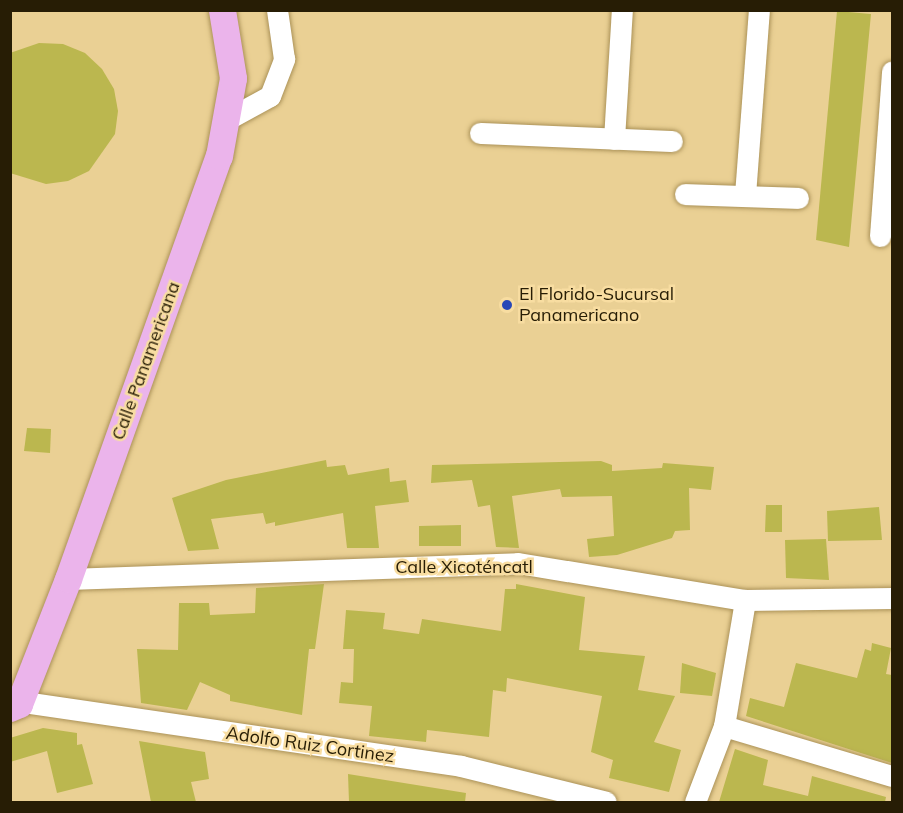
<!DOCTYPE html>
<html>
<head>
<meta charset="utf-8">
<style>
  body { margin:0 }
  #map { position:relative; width:903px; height:813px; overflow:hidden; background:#ead094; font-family:Mulish,sans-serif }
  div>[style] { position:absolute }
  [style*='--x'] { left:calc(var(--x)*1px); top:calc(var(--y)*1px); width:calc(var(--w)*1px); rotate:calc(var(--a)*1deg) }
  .building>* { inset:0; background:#bbb74f }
  .roads { filter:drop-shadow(0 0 2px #ab9258) drop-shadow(0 0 2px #ab9258) }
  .minor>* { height:21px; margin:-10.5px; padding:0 10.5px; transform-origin:10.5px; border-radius:10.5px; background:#fff }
  .major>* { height:27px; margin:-13.5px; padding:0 13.5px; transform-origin:13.5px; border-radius:13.5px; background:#ebb4eb }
  .dots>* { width:16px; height:16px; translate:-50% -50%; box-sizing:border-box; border:3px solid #f8dda1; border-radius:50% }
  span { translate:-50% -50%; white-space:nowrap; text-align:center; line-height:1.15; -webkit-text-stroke:5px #f8dda1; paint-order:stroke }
  .poi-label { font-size:18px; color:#271d05 }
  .left { translate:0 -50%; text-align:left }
  .street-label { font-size:18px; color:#271d05 }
  .frame { position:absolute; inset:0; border:12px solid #271d05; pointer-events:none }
</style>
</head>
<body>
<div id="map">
  <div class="building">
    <div style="clip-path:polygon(837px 11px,871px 14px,849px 247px,816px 240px)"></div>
    <div style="clip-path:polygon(39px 43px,63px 44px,85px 53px,102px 69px,114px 89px,118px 111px,115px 134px,89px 171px,68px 181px,46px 184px,10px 173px,10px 53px)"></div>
    <div style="clip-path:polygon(27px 428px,51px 429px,50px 453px,24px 451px)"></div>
    <div style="clip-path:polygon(326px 460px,327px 467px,345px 465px,348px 475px,389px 468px,390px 482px,406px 480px,409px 502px,375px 506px,379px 548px,347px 548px,343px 513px,275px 526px,275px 522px,266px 524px,263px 513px,211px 519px,219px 549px,188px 551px,172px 498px,226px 480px)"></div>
    <div style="clip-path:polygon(601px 461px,612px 465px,612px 471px,662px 468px,663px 463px,714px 467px,711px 490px,689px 488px,690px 530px,675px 531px,672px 538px,617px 555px,589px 557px,587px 539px,614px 536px,612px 496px,562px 497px,560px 489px,512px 496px,519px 548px,496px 547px,490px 505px,478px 507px,472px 480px,431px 483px,432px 465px)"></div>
    <div style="clip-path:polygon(766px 505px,782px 505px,782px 532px,765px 532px)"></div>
    <div style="clip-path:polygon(879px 507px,882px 540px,828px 541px,827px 511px)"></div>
    <div style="clip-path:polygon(461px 525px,461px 546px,419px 546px,419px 526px)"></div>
    <div style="clip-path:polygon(826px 539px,829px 580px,786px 578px,785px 540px)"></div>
    <div style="clip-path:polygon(324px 584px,315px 649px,309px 649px,302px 715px,230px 701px,230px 695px,200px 682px,187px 710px,141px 703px,137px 649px,178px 650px,179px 603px,209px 603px,210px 615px,255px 613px,256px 588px)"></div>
    <div style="clip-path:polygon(516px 584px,585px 597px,579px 650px,645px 656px,638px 690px,675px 696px,654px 742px,681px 750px,669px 792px,609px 778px,613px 760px,591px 752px,602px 696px,507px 678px,506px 692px,493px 690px,489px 737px,427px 730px,426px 742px,369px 736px,372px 706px,339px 703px,341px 682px,353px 683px,354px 649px,343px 649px,346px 610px,385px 613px,383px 629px,419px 634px,422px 619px,501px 631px,505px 589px,516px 589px)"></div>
    <div style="clip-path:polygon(872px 643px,891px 648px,886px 674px,892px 675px,892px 763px,746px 716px,750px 698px,784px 707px,796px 663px,857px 678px,865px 649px,871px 651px)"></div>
    <div style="clip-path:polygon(682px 663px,716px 673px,712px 696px,680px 693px)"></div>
    <div style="clip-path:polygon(43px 728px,77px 733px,77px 745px,82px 744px,93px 784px,57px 793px,47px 751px,10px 762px,10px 738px)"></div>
    <div style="clip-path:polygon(139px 741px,205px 752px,209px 779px,191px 782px,196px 802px,151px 802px)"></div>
    <div style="clip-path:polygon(735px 749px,768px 760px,763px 785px,808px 796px,812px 776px,886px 797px,885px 802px,719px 802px)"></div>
    <div style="clip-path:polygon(348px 774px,466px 793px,465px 802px,349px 802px)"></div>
  </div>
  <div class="roads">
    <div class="minor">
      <div style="--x:226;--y:120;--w:50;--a:-28.6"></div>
      <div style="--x:270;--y:96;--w:40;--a:-69"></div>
      <div style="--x:284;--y:59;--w:49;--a:-98.1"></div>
      <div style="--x:480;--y:133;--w:192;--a:2.4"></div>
      <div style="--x:614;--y:139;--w:129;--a:-86.5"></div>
      <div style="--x:685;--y:194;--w:113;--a:2"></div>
      <div style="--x:745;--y:195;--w:186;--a:-85.7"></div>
      <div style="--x:880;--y:236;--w:165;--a:-85.8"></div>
      <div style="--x:68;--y:579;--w:450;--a:-2"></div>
      <div style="--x:518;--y:563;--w:230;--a:9.3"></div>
      <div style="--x:745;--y:600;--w:147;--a:-0.8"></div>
      <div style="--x:10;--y:700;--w:456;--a:8.3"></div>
      <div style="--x:461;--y:766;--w:149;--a:13.9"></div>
      <div style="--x:724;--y:726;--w:175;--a:16.6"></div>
      <div style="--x:695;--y:802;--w:81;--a:-69.1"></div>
      <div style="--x:724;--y:726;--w:128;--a:-80.5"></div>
    </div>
    <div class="major">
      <div style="--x:10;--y:708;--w:10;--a:-24"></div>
      <div style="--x:19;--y:704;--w:134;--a:-68.6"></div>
      <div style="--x:68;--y:579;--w:449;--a:-70.4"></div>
      <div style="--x:219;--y:156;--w:79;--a:-79.8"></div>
      <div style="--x:233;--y:78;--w:69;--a:-99.2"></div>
    </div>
  </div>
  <div class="dots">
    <div style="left:507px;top:305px;background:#2948b7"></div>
  </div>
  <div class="poi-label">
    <span class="left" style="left:519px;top:305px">El Florido-Sucursal<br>Panamericano</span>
  </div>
  <div class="street-label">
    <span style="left:146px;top:361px;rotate:-70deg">Calle Panamericana</span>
    <span style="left:464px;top:567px">Calle Xicoténcatl</span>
    <span style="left:310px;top:745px;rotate:8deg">Adolfo Ruiz Cortinez</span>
  </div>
  <div class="frame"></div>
</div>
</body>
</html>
